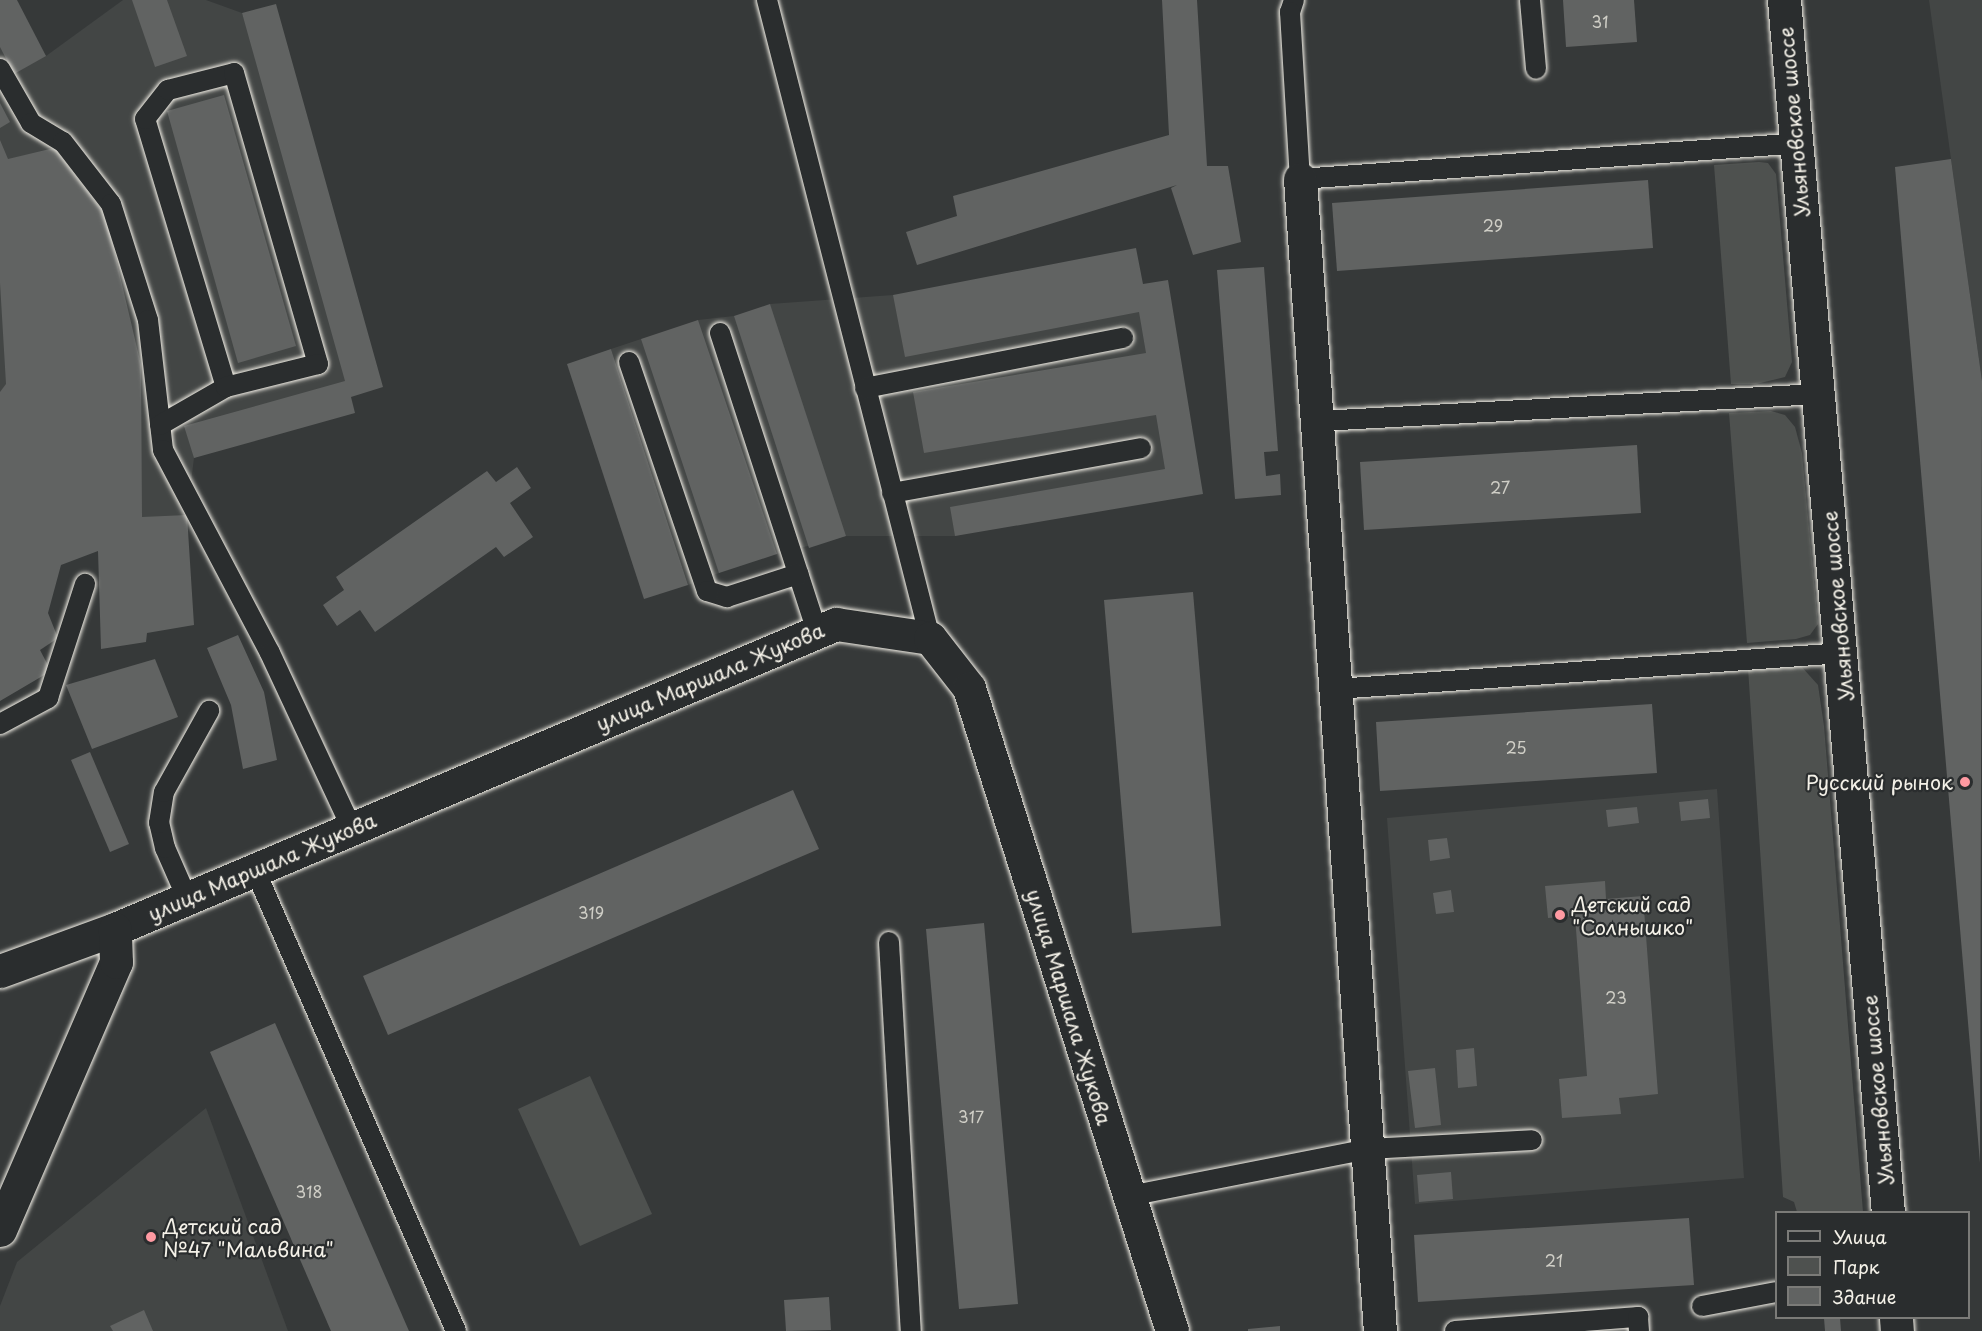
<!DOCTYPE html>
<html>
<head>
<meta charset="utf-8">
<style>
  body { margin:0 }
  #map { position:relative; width:1982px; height:1331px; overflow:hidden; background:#363939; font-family:"Playpen Sans",sans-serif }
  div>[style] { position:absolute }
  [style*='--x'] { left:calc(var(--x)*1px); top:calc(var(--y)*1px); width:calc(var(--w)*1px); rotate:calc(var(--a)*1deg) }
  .built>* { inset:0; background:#434645 }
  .green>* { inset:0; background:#4e514f }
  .building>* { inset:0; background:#616362 }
  .roads { filter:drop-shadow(0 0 2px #f4f1e8) drop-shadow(0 0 2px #f4f1e8) }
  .service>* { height:20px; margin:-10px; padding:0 10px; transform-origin:10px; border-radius:10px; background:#2a2d2e }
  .minor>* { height:33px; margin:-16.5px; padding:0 16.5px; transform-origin:16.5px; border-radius:16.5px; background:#2a2d2e }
  .primary>* { height:33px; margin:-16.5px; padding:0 16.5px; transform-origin:16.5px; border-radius:16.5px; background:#2a2d2e }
  .dots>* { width:16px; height:16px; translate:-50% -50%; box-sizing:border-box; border:3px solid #2a2d2e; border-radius:50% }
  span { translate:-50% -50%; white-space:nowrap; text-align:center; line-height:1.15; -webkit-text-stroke:4.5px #2a2d2e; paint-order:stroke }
  .number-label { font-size:16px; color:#cfcec6 }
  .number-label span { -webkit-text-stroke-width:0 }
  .street-label { font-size:20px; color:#f4f1e8 }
  .poi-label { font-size:20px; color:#f4f1e8 }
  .right { translate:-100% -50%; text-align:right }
  .left { translate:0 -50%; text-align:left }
  .legend { position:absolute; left:1775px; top:1211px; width:195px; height:108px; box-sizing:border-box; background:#2a2d2e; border:2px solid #7b7b78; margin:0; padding:8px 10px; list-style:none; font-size:18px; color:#f4f1e8 }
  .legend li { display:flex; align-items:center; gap:12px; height:30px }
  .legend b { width:30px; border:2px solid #7b7b78 }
</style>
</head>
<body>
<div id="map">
  <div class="built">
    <div style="clip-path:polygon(0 0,5px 0,46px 56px,123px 0,206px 0,242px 13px,366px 370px,325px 407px,194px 458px,187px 515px,0 586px)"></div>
    <div style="clip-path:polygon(1929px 0,1982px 0,1982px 381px,1951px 159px)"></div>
    <div style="clip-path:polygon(1155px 294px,1186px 482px,955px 536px,846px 536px,777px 554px,749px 551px,719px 573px,688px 585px,611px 349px,641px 339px,674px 336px,698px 320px,734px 316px,756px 320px,770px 304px,893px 295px)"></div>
    <div style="clip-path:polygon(1717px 789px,1744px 1178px,1415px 1204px,1387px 818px)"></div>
    <div style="clip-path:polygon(206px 1108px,288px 1331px,0 1331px,0 1306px,17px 1262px)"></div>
  </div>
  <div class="green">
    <div style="clip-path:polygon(1759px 162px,1768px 163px,1776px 174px,1792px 362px,1785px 377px,1756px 384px,1731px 384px,1714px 165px)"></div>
    <div style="clip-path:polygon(1771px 411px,1785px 415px,1795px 427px,1802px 453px,1818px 624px,1810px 635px,1796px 639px,1747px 643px,1729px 413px)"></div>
    <div style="clip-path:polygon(1800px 665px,1818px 685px,1824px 726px,1863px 1212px,1797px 1212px,1794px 1202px,1783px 1197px,1748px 668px)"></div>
    <div style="clip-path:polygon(590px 1076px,652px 1214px,580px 1246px,518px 1109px)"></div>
  </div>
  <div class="building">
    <div style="clip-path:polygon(0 0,17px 0,46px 56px,14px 74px,0 47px)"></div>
    <div style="clip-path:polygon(132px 0,167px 0,187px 56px,155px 67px)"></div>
    <div style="clip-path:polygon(1162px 0,1197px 0,1207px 166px,1228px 166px,1241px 242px,1193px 255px,1171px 188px,1177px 185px,917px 265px,906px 232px,957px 216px,953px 196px,1169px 135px)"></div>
    <div style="clip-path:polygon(1563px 0,1634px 0,1637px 42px,1566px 47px)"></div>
    <div style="clip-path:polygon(276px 4px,383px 387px,351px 397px,355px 413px,194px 458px,184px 426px,345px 381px,242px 13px)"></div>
    <div style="clip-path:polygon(224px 95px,296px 346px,238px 363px,167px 111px)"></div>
    <div style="clip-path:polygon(0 103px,10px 122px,0 128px)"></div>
    <div style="clip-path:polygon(0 140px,8px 159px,54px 148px,106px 216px,141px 365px,142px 517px,187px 515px,194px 625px,147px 633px,146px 642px,101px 649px,98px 551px,61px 565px,48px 613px,58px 638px,40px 650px,51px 671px,0 701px,0 392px,6px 384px,0 283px)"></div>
    <div style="clip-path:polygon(1951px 159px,1982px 381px,1980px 1163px,1895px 167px)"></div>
    <div style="clip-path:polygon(1648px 180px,1653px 248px,1337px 271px,1332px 203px)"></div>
    <div style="clip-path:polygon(1136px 248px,1143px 284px,1168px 280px,1203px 494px,955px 536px,950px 507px,1165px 469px,1156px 415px,924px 453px,913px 392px,1146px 353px,1139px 312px,905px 357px,893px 295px)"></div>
    <div style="clip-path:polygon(1264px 267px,1278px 451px,1264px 452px,1266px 476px,1280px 474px,1281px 495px,1235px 499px,1217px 270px)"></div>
    <div style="clip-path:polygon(770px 304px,846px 536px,809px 548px,734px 316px)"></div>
    <div style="clip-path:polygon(698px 320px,777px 554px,719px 573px,641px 339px)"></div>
    <div style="clip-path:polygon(611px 349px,688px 585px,644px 599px,567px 364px)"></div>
    <div style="clip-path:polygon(1637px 445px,1641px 513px,1364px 530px,1360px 462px)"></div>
    <div style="clip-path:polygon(517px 467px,531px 488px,510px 503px,533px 537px,504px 557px,496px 547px,375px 632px,360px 610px,337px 626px,323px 605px,344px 590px,336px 577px,487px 471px,496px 482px)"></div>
    <div style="clip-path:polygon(1193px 592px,1221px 926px,1132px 933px,1104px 600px)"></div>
    <div style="clip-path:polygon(238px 635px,264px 692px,277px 760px,243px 769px,231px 705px,207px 648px)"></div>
    <div style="clip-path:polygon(155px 659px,178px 717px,92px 749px,66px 685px)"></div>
    <div style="clip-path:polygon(1652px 704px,1657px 773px,1380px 791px,1376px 722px)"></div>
    <div style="clip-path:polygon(90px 752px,129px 844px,110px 852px,71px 760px)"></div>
    <div style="clip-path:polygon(793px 790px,819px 849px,388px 1035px,363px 976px)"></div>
    <div style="clip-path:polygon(1708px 799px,1710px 818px,1681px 821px,1679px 802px)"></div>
    <div style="clip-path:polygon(1637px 807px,1639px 823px,1608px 827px,1606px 810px)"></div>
    <div style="clip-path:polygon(1447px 838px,1450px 858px,1430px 861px,1428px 840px)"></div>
    <div style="clip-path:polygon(1605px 881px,1606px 899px,1643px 896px,1658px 1094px,1619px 1098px,1621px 1114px,1562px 1118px,1559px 1079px,1587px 1076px,1575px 916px,1548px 918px,1545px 886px)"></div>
    <div style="clip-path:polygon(1451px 890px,1454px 912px,1436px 914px,1433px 893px)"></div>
    <div style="clip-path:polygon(984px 923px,1018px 1304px,959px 1309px,926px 929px)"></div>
    <div style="clip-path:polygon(275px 1023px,409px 1331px,331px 1331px,210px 1052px)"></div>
    <div style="clip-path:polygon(1474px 1048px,1477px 1086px,1458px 1088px,1456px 1050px)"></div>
    <div style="clip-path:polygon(1435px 1068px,1441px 1125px,1415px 1128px,1408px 1071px)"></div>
    <div style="clip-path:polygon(1451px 1172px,1453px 1199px,1419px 1202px,1417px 1175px)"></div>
    <div style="clip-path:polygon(1689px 1218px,1694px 1285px,1418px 1302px,1414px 1235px)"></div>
    <div style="clip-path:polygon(829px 1297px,831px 1330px,786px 1331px,784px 1300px)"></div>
    <div style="clip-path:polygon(144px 1310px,153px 1331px,113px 1331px,110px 1326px)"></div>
    <div style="clip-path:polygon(1824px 1318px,1840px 1318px,1841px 1331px,1825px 1331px)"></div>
    <div style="clip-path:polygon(1280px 1326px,1280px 1331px,1248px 1331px,1248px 1329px)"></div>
  </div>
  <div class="roads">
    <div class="service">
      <div style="--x:767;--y:0;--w:658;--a:75.67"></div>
      <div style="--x:1294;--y:0;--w:13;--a:108"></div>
      <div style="--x:1290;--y:12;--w:167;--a:86.6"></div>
      <div style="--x:1300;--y:179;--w:495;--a:-4.1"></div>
      <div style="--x:1530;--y:0;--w:69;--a:85"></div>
      <div style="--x:0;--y:69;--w:62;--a:60.1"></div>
      <div style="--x:31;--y:123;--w:37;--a:31"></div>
      <div style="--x:63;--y:142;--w:78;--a:52.3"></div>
      <div style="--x:111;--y:204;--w:122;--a:72.3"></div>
      <div style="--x:148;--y:320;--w:131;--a:83.4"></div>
      <div style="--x:163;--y:450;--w:229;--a:62.2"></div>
      <div style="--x:270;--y:653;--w:194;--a:65"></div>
      <div style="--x:720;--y:333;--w:314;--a:72"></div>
      <div style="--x:629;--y:362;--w:242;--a:71.2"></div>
      <div style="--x:707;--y:591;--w:21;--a:17"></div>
      <div style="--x:727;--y:597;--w:75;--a:-17.9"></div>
      <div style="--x:865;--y:388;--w:263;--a:-11"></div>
      <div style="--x:1320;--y:421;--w:499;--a:-3.1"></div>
      <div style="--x:160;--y:425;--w:76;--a:-29.9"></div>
      <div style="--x:226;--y:387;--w:280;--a:-106.8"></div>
      <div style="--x:145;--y:119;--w:37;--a:-52"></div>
      <div style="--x:168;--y:90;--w:68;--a:-14.4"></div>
      <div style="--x:234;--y:73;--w:303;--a:73.9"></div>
      <div style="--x:318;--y:364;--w:95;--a:166"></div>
      <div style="--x:892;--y:493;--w:253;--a:-10.2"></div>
      <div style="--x:1336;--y:689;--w:508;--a:-4.06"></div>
      <div style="--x:0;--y:724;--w:55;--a:-28.4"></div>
      <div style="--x:48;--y:698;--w:120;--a:-72"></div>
      <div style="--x:255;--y:870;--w:503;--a:66.44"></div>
      <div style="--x:187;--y:898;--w:55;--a:-113.7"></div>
      <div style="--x:165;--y:848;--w:26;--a:-103"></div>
      <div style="--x:159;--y:823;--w:31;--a:-81"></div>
      <div style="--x:164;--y:792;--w:93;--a:-60.9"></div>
      <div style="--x:889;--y:942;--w:390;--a:86.8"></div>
      <div style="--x:1129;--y:1196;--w:244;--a:-11.1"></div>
      <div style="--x:1368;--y:1149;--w:164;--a:-3.1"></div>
      <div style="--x:1702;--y:1306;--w:75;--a:-10.7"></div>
      <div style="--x:1455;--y:1331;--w:184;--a:-4.4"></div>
      <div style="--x:1638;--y:1317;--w:14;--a:86"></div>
    </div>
    <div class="minor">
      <div style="--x:1300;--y:179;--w:1155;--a:86.03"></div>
      <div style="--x:0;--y:971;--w:122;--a:-20.1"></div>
      <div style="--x:115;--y:929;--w:783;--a:-22.93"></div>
      <div style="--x:836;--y:624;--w:95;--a:8.5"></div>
      <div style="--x:930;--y:638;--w:63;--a:52"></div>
      <div style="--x:969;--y:688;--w:674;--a:72.48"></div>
      <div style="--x:0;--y:1230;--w:292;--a:-66.6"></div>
      <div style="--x:116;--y:962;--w:33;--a:-92"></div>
    </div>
    <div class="primary">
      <div style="--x:1784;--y:0;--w:1216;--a:85.1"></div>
      <div style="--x:1896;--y:1318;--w:13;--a:86"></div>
    </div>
  </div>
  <div class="dots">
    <div style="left:1965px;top:782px;background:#ff9aa2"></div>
    <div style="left:1560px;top:915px;background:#ff9aa2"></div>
    <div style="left:151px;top:1237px;background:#ff9aa2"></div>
  </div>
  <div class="number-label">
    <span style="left:1600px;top:21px">31</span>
    <span style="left:1493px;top:225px">29</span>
    <span style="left:1500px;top:487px">27</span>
    <span style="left:1516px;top:747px">25</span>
    <span style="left:591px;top:912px">319</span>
    <span style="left:1616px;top:997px">23</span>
    <span style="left:971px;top:1116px">317</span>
    <span style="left:309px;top:1191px">318</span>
    <span style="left:1554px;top:1260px">21</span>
  </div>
  <div class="street-label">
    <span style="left:1794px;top:122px;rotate:-95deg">Ульяновское шоссе</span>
    <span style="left:1838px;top:606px;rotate:-95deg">Ульяновское шоссе</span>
    <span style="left:710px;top:677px;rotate:-23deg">улица Маршала Жукова</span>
    <span style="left:262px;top:867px;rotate:-23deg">улица Маршала Жукова</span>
    <span style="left:1069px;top:1007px;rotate:73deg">улица Маршала Жукова</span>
    <span style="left:1878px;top:1090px;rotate:-95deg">Ульяновское шоссе</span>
  </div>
  <div class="poi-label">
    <span class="right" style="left:1953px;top:782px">Русский рынок</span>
    <span class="left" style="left:1572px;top:916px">Детский сад<br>"Солнышко"</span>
    <span class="left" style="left:163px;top:1238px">Детский сад<br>№47 "Мальвина"</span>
  </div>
  <ul class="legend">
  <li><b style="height:8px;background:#2a2d2e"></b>Улица</li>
  <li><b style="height:16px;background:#4e514f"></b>Парк</li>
  <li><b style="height:16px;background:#616362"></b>Здание</li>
  </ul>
</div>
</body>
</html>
